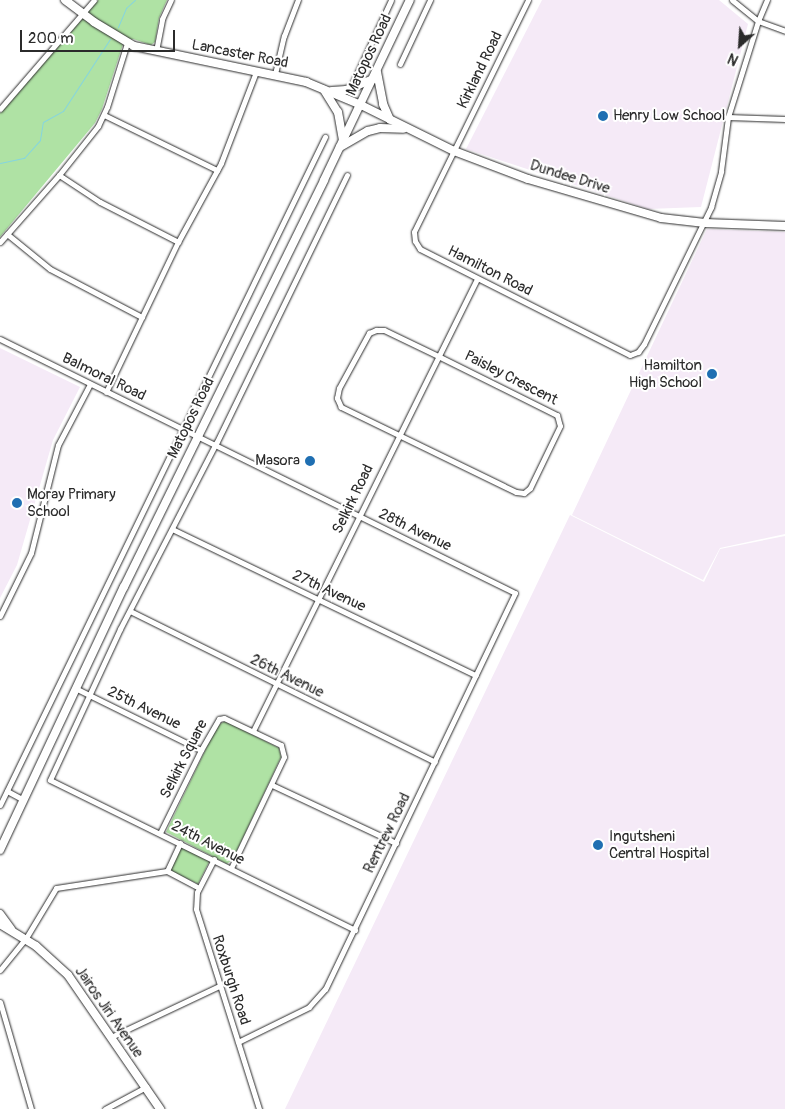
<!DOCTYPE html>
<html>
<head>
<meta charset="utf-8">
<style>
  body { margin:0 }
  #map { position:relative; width:785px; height:1109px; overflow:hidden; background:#fff; font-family:Pangolin,sans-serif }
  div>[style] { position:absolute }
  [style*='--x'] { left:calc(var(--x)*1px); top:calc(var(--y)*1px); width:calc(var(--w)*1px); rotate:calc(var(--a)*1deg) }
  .built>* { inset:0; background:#f5eaf7 }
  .green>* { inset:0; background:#afe2a4 }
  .stream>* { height:1px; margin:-0.5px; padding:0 0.5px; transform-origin:0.5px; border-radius:0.5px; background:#85d5df }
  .roads { filter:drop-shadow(0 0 1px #2b2b2b) drop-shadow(0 0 1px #2b2b2b) }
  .street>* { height:5px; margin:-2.5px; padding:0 2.5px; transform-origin:2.5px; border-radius:2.5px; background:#fff }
  .secondary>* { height:8px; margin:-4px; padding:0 4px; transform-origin:4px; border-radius:4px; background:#fff }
  .dots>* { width:14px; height:14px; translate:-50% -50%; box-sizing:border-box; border:2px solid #fff; border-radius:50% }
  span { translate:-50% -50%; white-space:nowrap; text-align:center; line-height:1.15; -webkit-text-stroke:4px #fff; paint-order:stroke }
  .street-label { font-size:15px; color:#2b2b2b }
  .poi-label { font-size:15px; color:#2b2b2b }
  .left { translate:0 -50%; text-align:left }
  .right { translate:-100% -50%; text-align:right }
  .north { position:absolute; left:715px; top:20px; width:50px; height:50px; -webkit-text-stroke:4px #fff; paint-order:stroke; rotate:206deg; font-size:14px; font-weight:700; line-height:20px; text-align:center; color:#2b2b2b }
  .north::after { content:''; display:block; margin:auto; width:18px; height:22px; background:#2b2b2b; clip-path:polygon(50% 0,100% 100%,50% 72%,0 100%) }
  .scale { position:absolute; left:20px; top:30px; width:155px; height:22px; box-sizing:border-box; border:2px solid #2b2b2b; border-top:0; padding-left:6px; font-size:15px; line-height:18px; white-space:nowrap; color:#2b2b2b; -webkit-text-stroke:4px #fff; paint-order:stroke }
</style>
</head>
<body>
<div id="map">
  <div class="built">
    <div style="clip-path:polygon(542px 0,719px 0,748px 24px,701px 207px,648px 209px,466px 149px)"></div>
    <div style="clip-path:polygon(707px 229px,785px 232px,785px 534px,720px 548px,703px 580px,572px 515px)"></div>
    <div style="clip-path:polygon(0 348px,80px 387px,53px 440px,17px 565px,0 598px)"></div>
    <div style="clip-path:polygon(570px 515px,704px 582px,720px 549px,785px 536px,785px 1109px,285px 1109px)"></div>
  </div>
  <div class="green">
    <div style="clip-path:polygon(98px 0,167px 0,159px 18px,155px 42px,151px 45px,133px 39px,123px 44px,102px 109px,95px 123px,0 237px,0 113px)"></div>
    <div style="clip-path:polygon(225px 721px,279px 748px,281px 757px,233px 859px,227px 864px,166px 832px,217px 726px)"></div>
    <div style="clip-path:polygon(181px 846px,210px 860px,198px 884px,169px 870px)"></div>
  </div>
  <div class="stream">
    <div style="--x:118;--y:27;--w:21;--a:-67"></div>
    <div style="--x:126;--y:8;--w:12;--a:-42"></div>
    <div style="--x:0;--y:163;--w:25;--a:-12"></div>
    <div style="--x:24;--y:158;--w:24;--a:-48"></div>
    <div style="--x:40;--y:140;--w:18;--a:-81"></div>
    <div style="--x:43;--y:122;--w:23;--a:-29"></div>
    <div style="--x:63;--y:111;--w:86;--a:-56.9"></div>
  </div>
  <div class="roads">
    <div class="street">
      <div style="--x:528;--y:0;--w:258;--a:116.2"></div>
      <div style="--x:414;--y:232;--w:9;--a:84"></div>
      <div style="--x:415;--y:241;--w:9;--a:58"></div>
      <div style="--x:420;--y:249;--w:235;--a:26.8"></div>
      <div style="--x:630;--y:355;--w:9;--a:-21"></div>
      <div style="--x:638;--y:352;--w:10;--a:-53"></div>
      <div style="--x:644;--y:344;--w:153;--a:-63.9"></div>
      <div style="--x:711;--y:207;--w:37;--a:-74"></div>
      <div style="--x:721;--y:171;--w:54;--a:-82.6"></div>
      <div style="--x:728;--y:117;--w:101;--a:-72.6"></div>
      <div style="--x:758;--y:21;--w:23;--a:-67"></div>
      <div style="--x:732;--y:0;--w:33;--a:39"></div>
      <div style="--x:758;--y:21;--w:29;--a:20"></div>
      <div style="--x:156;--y:51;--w:33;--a:-79"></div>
      <div style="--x:162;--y:19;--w:21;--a:-65"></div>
      <div style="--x:400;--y:64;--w:71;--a:-64.9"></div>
      <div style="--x:275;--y:74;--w:39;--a:-77"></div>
      <div style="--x:284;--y:36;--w:39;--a:-69"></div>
      <div style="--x:353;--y:82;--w:90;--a:-65.1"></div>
      <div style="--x:0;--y:109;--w:144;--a:-49.2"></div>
      <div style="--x:104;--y:115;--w:126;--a:26"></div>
      <div style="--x:728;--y:117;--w:57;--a:2"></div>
      <div style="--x:59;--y:175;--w:49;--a:33.4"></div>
      <div style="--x:100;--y:202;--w:88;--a:27.1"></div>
      <div style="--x:347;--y:175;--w:298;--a:116"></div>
      <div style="--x:216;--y:443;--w:209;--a:117.3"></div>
      <div style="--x:120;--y:629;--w:166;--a:114.9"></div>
      <div style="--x:50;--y:780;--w:340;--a:26.2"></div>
      <div style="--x:7;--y:234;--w:55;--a:39.1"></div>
      <div style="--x:50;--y:269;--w:104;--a:27.6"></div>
      <div style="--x:0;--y:242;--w:89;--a:-48.6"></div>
      <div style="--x:59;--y:175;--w:63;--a:-51.5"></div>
      <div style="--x:98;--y:126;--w:21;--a:-65"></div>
      <div style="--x:107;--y:107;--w:67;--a:-72.6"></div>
      <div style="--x:376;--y:330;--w:8;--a:0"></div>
      <div style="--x:384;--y:330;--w:60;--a:25.7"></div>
      <div style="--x:438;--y:356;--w:133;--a:26.4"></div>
      <div style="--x:557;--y:415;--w:11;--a:75"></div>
      <div style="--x:560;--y:426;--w:69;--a:115.8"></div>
      <div style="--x:530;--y:488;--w:8;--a:140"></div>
      <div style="--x:524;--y:493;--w:8;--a:-173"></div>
      <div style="--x:516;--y:492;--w:195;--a:-154.1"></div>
      <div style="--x:341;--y:407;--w:10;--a:-114"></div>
      <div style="--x:337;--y:398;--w:10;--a:-79"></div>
      <div style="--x:339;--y:388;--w:63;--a:-61.4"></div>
      <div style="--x:369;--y:333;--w:8;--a:-23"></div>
      <div style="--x:0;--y:339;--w:574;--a:26.25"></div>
      <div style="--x:515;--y:593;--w:439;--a:115.6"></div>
      <div style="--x:325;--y:989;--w:24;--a:132"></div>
      <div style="--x:309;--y:1007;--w:79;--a:153.8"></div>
      <div style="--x:106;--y:392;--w:166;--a:-64.4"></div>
      <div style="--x:178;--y:242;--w:90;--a:-61.4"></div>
      <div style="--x:221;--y:163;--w:97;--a:-69"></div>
      <div style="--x:172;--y:529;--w:337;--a:25.7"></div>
      <div style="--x:130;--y:611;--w:340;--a:26.3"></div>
      <div style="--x:0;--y:616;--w:70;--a:-63.8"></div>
      <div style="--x:31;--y:553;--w:111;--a:-76"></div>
      <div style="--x:58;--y:445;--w:69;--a:-62.3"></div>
      <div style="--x:77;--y:689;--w:138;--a:26.2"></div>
      <div style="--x:253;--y:731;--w:504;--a:-63.64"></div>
      <div style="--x:272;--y:785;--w:137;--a:25.1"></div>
      <div style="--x:7;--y:791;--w:19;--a:28"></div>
      <div style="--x:0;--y:805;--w:743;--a:-64.06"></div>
      <div style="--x:160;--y:833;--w:93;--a:-63.7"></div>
      <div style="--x:201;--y:750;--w:36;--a:-60"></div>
      <div style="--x:219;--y:719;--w:5;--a:-11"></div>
      <div style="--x:224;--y:718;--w:63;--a:25.3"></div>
      <div style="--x:281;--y:745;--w:12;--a:76"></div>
      <div style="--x:284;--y:757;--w:123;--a:115.5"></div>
      <div style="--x:214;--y:859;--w:37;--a:117"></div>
      <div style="--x:197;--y:892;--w:17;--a:93"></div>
      <div style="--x:196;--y:909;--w:210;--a:72.5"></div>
      <div style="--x:167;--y:871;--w:36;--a:28"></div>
      <div style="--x:0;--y:970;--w:41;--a:-50.9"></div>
      <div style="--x:26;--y:938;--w:58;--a:-59"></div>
      <div style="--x:56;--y:888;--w:112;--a:-8.7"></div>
      <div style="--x:167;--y:871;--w:31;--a:-65"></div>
      <div style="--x:0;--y:1002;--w:111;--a:73.8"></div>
      <div style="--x:111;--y:1037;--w:119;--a:-25.3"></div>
      <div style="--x:105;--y:1109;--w:47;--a:-28.2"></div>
    </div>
    <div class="secondary">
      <div style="--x:65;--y:0;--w:36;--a:37"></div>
      <div style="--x:94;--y:22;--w:47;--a:31"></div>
      <div style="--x:134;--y:46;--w:176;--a:11.8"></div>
      <div style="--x:306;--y:82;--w:60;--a:22.7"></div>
      <div style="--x:361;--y:105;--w:104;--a:26.3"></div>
      <div style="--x:454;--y:151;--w:79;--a:20.7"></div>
      <div style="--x:528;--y:179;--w:139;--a:16.3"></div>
      <div style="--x:661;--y:218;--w:44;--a:6.5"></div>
      <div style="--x:705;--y:223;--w:80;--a:2.1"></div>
      <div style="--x:377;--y:72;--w:33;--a:79"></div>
      <div style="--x:383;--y:104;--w:17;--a:66"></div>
      <div style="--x:324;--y:90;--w:26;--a:58"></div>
      <div style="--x:338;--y:112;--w:28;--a:80"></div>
      <div style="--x:332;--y:91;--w:14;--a:-4"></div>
      <div style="--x:346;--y:90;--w:29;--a:-22"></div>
      <div style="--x:340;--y:147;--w:32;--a:-30"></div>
      <div style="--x:368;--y:131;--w:12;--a:-14"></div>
      <div style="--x:380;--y:128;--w:23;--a:2"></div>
      <div style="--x:0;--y:850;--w:291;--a:-64.8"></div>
      <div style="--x:124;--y:587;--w:453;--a:-63.8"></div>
      <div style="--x:324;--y:180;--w:199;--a:-64.5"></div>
      <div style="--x:0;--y:914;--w:19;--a:54"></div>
      <div style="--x:0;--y:924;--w:42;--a:31.4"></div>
      <div style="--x:36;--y:946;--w:43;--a:42.2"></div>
      <div style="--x:68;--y:975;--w:163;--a:55.5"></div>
    </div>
  </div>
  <div class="dots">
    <div style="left:603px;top:116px;background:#1f6fb2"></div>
    <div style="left:712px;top:374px;background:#1f6fb2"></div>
    <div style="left:310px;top:461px;background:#1f6fb2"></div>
    <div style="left:17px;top:503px;background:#1f6fb2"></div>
    <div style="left:598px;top:845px;background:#1f6fb2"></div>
  </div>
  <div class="street-label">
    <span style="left:240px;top:54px;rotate:11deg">Lancaster Road</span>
    <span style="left:369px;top:55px;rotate:-65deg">Matopos Road</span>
    <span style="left:480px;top:70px;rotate:-64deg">Kirkland Road</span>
    <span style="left:570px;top:177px;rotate:17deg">Dundee Drive</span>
    <span style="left:490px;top:271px;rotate:27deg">Hamilton Road</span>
    <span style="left:104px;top:377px;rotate:26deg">Balmoral Road</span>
    <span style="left:511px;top:378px;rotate:27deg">Paisley Crescent</span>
    <span style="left:191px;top:418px;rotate:-64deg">Matopos Road</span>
    <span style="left:353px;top:499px;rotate:-64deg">Selkirk Road</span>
    <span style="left:415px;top:530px;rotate:26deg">28th Avenue</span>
    <span style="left:329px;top:591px;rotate:25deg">27th Avenue</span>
    <span style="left:287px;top:676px;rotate:26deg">26th Avenue</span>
    <span style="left:144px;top:708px;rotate:26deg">25th Avenue</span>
    <span style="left:184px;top:759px;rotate:-63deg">Selkirk Square</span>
    <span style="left:387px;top:833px;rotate:-64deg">Rentrew Road</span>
    <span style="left:208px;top:843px;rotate:27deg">24th Avenue</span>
    <span style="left:231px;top:980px;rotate:72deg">Roxburgh Road</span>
    <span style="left:109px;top:1012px;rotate:55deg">Jairos Jiri Avenue</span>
  </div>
  <div class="poi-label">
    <span class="left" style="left:613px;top:116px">Henry Low School</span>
    <span class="right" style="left:702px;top:374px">Hamilton<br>High School</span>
    <span class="right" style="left:300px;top:461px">Masora</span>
    <span class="left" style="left:27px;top:503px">Moray Primary<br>School</span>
    <span class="left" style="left:609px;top:845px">Ingutsheni<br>Central Hospital</span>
  </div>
  <div class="north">N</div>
  <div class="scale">200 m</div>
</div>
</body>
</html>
